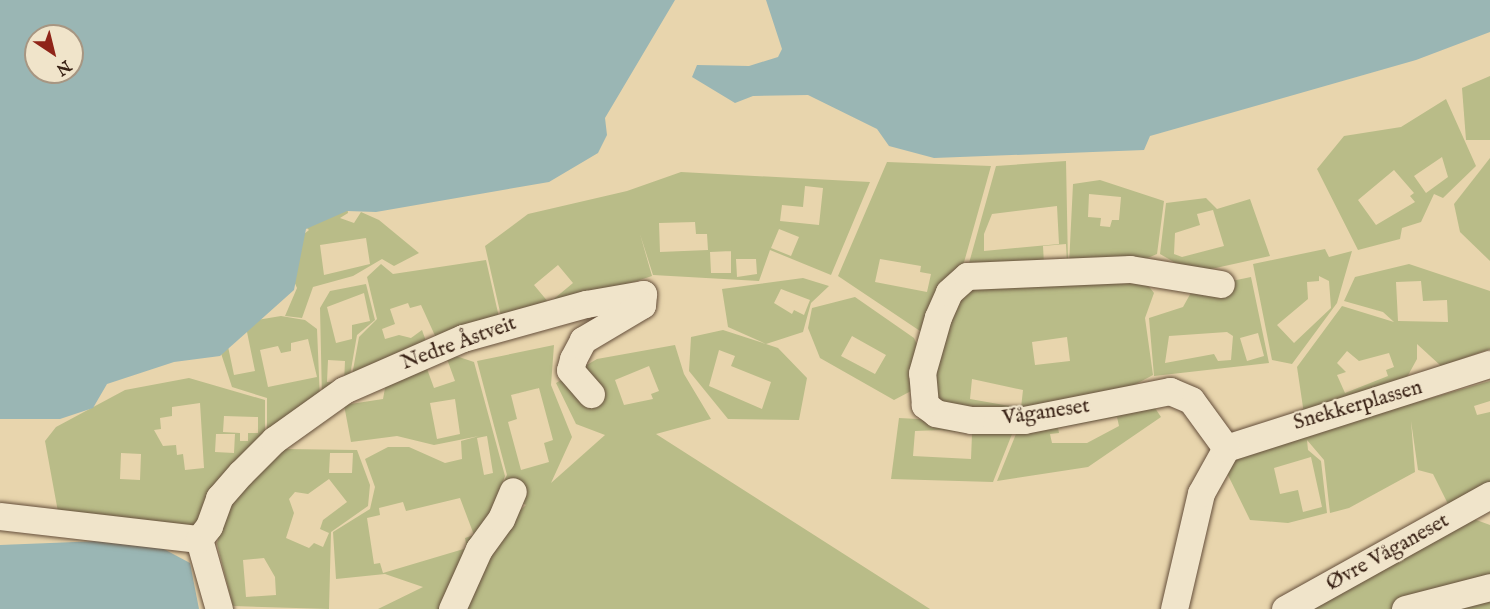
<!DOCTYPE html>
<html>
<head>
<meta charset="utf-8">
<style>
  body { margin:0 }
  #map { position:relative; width:1490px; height:609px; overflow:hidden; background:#e8d5ad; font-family:"IM FELL English",serif }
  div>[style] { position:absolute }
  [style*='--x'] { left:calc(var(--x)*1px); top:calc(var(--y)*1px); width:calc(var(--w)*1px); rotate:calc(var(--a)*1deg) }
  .green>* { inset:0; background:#b9bc88 }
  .water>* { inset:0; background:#9ab6b4 }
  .roads { filter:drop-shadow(0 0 2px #654f3b) drop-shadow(0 0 2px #654f3b) }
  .minor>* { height:27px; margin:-13.5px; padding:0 13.5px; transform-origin:13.5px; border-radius:13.5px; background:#f0e4ca }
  span { translate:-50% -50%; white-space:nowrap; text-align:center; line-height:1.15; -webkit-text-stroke:4.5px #f0e4ca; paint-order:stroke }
  .street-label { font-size:21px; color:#392215 }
  .north { position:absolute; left:24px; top:24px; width:60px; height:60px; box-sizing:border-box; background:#f0e4ca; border:2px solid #a79682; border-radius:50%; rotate:145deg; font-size:16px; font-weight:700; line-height:24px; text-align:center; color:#392215 }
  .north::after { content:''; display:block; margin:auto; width:21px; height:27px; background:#8f2418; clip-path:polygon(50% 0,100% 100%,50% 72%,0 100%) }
</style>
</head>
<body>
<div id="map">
  <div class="green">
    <div style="clip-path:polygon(1490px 76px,1490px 140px,1466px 140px,1462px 88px)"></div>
    <div style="clip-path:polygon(evenodd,1446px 99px,1476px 166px,1443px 198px,1434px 194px,1421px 222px,1402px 228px,1400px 239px,1358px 250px,1317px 169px,1344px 136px,1401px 127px,1446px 99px,1442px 157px,1448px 177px,1426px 193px,1414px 176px,1442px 157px,1446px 99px,1394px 170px,1414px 193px,1410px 196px,1415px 202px,1376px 225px,1358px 200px,1394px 170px)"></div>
    <div style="clip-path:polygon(1490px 158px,1490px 261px,1460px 232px,1454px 204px)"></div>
    <div style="clip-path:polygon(evenodd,1066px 161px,1068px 264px,966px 274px,996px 166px,1066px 161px,1057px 206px,1059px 244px,984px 251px,984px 234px,992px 214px,1057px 206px,1066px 161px,1066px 244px,1067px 263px,1044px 264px,1043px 246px,1066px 244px)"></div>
    <div style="clip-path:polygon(evenodd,887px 162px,991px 166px,961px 273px,923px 333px,838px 276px,887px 162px,880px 259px,921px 266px,920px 272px,931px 274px,927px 292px,875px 282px,880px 259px)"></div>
    <div style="clip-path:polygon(evenodd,681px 172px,870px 182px,831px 275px,770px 250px,759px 281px,653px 275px,640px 234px,652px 276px,503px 325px,485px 246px,528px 214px,627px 191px,681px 172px,805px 186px,823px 188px,819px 225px,780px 221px,782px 205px,803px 207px,805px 186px,681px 172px,695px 222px,696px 234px,707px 234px,708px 250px,660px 252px,659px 223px,695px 222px,681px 172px,779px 229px,799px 237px,791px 256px,771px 248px,779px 229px,681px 172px,731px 251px,731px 273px,711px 273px,710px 252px,731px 251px,681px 172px,736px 259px,756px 259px,757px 274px,737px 277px,736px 259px,681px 172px,558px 265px,573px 283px,549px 303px,534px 285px,558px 265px)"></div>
    <div style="clip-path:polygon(evenodd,1100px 180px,1164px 201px,1157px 254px,1131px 265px,1069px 265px,1073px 184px,1100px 180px,1089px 194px,1121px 197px,1119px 220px,1112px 220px,1110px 227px,1100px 226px,1101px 218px,1088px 217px,1089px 194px)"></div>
    <div style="clip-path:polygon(evenodd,1206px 198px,1217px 209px,1250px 199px,1270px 256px,1193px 273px,1160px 254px,1166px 203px,1206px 198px,1213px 210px,1224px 246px,1182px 257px,1174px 254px,1175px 233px,1200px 225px,1197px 214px,1213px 210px)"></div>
    <div style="clip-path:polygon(evenodd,347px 204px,348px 213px,340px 218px,354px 223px,361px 212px,379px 220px,419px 253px,394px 266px,382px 259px,353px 276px,313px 287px,302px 318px,285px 316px,297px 288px,279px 246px,299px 238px,309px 230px,304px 225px,347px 204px,366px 238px,370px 264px,324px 275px,320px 245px,366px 238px)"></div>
    <div style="clip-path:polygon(evenodd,1325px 249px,1329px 257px,1352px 251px,1337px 303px,1292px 364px,1272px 360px,1253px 264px,1325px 249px,1319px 276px,1329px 281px,1331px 308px,1294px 343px,1277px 325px,1308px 299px,1307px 282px,1319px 281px,1319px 276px)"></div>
    <div style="clip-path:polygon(evenodd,486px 260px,501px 326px,351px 381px,359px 337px,377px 319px,367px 277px,381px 264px,393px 274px,486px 260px,408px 303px,410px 308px,421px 305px,437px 340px,427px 344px,422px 330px,411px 338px,399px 335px,385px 339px,382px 329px,395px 324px,390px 309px,408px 303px)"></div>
    <div style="clip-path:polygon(evenodd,1409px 264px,1490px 291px,1490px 349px,1441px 366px,1417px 344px,1417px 359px,1400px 390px,1304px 414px,1297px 367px,1342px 306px,1394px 322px,1383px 312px,1344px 301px,1355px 277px,1409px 264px,1421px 281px,1423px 301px,1447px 300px,1448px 322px,1398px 321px,1396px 282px,1421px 281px,1409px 264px,1347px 351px,1359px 361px,1389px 353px,1394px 367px,1386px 370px,1388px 376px,1345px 393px,1337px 375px,1346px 372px,1337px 363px,1347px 351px)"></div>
    <div style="clip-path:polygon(evenodd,1089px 273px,1140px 275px,1154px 293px,1145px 318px,1153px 375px,1121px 392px,1062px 406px,974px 416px,941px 411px,931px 396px,935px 333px,961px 288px,1089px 273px,1067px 337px,1070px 361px,1035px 365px,1032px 342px,1067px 337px,1089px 273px,972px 379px,1023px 390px,1021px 408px,970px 399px,972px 379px)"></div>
    <div style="clip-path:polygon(evenodd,1251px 277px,1269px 363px,1154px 376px,1149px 318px,1183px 307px,1193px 289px,1251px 277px,1227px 332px,1233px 336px,1231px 360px,1218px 361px,1214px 354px,1165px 363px,1169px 336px,1227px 332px,1251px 277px,1258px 333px,1264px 356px,1247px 361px,1240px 338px,1258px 333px)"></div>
    <div style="clip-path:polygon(evenodd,803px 278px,829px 286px,811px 303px,803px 332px,766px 344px,778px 348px,807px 378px,799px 420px,728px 419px,689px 371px,691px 337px,723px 330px,766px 344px,728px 327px,722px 289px,803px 278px,781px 289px,810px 300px,804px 315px,794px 310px,792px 314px,774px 303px,781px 289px,803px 278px,719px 350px,735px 356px,731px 366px,771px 382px,762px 409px,709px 386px,719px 350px)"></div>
    <div style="clip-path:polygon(evenodd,366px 284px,375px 320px,357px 335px,349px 381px,322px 398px,320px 308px,330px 291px,366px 284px,364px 293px,370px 321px,352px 325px,352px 339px,336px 343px,327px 307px,364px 293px,366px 284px,328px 360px,345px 361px,344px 383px,327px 382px,328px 360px)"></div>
    <div style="clip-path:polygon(evenodd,855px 297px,914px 338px,921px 353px,913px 390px,894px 400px,820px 358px,808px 328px,812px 308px,855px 297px,852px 336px,886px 355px,875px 374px,841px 356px,852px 336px)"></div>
    <div style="clip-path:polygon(evenodd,281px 316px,305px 320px,317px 329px,320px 400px,267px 437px,267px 398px,232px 387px,216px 338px,257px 320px,281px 316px,247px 332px,255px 371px,234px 375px,226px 337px,247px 332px,281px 316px,308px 339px,317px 377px,268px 387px,260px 350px,278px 346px,281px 353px,291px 351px,291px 343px,308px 339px)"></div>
    <div style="clip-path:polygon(evenodd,554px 345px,551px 385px,572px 437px,551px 483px,605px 435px,576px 424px,556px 383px,597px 359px,675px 345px,684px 374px,711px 419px,656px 434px,930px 609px,378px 609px,423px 587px,385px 574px,336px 579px,333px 532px,370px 509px,375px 487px,365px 459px,388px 447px,409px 447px,445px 463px,462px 459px,461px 441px,479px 436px,434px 445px,397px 436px,351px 442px,344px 405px,383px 399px,387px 377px,447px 353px,474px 362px,505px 476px,502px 485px,507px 475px,477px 361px,554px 345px,447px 359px,455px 381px,434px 388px,426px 366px,447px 359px,554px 345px,649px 366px,659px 391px,651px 394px,653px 399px,624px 405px,615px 380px,649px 366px,554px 345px,539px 388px,553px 440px,544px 443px,549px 462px,521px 470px,508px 422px,517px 419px,511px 395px,539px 388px,554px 345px,455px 399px,460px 434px,437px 439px,430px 403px,455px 399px,554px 345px,487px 436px,493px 473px,484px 475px,477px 438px,487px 436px,554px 345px,500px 490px,526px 505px,472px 552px,500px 490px,554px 345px,460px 498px,474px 535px,465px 538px,467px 548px,383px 573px,380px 563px,374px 564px,367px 518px,380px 515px,379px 508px,403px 502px,406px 511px,460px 498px)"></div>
    <div style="clip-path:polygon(evenodd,189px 378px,265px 400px,265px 438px,196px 526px,58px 512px,45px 441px,56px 427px,125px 390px,189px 378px,200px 403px,204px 468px,185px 470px,183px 454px,177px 455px,176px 445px,163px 446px,154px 430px,161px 429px,160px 418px,172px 416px,172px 407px,200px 403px,189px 378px,224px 416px,258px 417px,258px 433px,248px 433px,248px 441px,240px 441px,240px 433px,223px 432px,224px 416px,189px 378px,216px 434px,235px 434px,234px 453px,215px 452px,216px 434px,189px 378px,121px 453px,141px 454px,140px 480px,120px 479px,121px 453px)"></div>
    <div style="clip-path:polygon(evenodd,1490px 381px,1490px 401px,1474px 406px,1477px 415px,1490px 412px,1490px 485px,1451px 510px,1433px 474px,1418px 470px,1411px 421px,1415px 472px,1349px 508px,1330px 513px,1324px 460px,1307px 440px,1308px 450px,1321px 461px,1327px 513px,1288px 523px,1250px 520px,1224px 467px,1234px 455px,1490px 381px,1311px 457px,1322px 507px,1303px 512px,1298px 490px,1280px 494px,1274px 468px,1311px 457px)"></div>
    <div style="clip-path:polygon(evenodd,1149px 399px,1161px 417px,1088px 467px,997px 481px,1020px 424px,1149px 399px,1117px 417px,1119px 426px,1087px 443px,1052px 443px,1050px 434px,1059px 433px,1058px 428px,1117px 417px)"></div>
    <div style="clip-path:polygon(evenodd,899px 418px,1016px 424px,993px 482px,891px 479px,899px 418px,941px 430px,972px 434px,971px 459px,913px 456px,915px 431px,941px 430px)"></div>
    <div style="clip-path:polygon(evenodd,285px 449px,357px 450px,370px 485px,368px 506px,331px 532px,329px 609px,233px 606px,217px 544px,226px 502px,262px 460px,285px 449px,330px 453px,353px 453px,352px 473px,329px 473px,330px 453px,285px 449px,329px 479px,347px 502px,323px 520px,320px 529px,329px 533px,323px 547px,314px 543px,309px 548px,286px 538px,294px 513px,289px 499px,295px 492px,308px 494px,329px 479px,285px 449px,264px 558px,275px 577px,276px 595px,246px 597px,243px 560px,264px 558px)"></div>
    <div style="clip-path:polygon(1471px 518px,1490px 525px,1490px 609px,1277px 609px)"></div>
  </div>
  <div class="water">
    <div style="clip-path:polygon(evenodd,0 0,675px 0,605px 118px,607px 135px,598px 153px,549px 182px,376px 212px,347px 211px,306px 229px,294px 290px,220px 356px,174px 362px,107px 384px,93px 408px,60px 419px,0 419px,0 0,36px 36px,72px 36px,72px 72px,36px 72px,36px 36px)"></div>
    <div style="clip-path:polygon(766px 0,1490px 0,1490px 32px,1416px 60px,1150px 136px,1144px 150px,934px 158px,889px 146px,877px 129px,808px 95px,753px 96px,735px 103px,692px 77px,697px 65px,749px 66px,778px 57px,782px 49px)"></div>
    <div style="clip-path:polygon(100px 541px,160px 547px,190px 563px,199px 609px,0 609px,0 545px)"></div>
  </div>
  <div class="roads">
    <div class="minor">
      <div style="--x:1226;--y:448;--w:277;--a:-17.7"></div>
      <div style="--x:0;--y:516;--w:200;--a:6.6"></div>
      <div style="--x:199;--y:539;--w:73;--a:74.1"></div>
      <div style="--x:199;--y:539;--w:16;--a:-52"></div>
      <div style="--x:209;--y:526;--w:30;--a:-70"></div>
      <div style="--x:219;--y:498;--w:33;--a:-49"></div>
      <div style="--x:241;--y:473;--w:47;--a:-45"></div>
      <div style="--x:274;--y:440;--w:86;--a:-35.5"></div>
      <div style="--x:344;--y:390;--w:130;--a:-23.6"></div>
      <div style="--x:463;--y:338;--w:128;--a:-15.5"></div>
      <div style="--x:586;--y:304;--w:58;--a:-10"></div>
      <div style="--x:643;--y:294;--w:11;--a:95"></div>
      <div style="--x:642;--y:305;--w:69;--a:149.3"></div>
      <div style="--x:583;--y:340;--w:21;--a:118"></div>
      <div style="--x:573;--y:359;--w:11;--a:105"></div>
      <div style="--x:570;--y:370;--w:32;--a:49"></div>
      <div style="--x:452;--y:609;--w:66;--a:-65.8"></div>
      <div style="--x:479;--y:549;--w:37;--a:-54"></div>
      <div style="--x:501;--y:519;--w:30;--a:-67"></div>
      <div style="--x:1174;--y:609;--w:119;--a:-76.9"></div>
      <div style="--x:1201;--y:493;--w:51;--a:-60.9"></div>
      <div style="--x:1226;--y:448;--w:59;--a:-126.1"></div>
      <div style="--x:1191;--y:400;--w:23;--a:-157"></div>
      <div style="--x:1170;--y:391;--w:149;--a:168.8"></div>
      <div style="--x:1024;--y:420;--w:53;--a:180"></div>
      <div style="--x:971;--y:420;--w:36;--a:-169"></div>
      <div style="--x:936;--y:413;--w:14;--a:-144"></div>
      <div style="--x:925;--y:405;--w:32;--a:-95"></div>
      <div style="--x:922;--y:373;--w:58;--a:-74.1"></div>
      <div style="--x:938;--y:317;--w:27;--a:-66"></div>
      <div style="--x:949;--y:292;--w:24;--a:-42"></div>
      <div style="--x:967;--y:276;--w:163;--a:-2.5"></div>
      <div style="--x:1130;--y:269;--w:92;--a:9.4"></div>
      <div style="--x:1285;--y:609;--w:235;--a:-29.1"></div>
      <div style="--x:1405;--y:609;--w:88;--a:-14.5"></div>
    </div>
  </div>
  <div class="street-label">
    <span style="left:459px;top:344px;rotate:-20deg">Nedre Åstveit</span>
    <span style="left:1358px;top:406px;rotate:-16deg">Snekkerplassen</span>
    <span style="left:1046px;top:413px;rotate:-8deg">Våganeset</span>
    <span style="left:1388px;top:553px;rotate:-29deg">Øvre Våganeset</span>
  </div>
  <div class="north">N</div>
</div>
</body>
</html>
